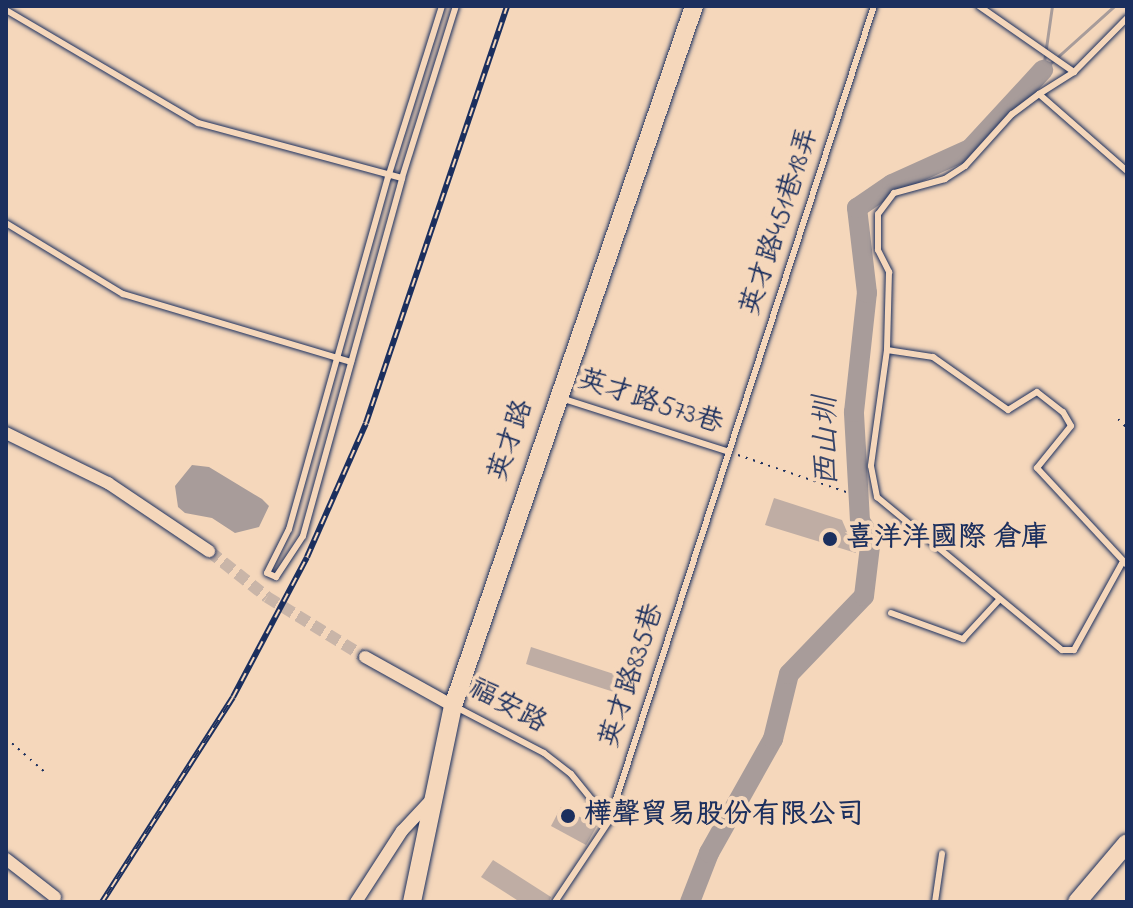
<!DOCTYPE html>
<html>
<head>
<meta charset="utf-8">
<style>
  body { margin:0 }
  #map { position:relative; width:1133px; height:908px; overflow:hidden; background:#f5d7bb; font-family:"Indie Flower","LXGW WenKai TC",sans-serif }
  div>[style] { position:absolute }
  [style*='--x'] { left:calc(var(--x)*1px); top:calc(var(--y)*1px); width:calc(var(--w)*1px); rotate:calc(var(--a)*1deg) }
  .water>* { inset:0; background:#a89c9a }
  .stream>* { height:3px; margin:-1.5px; padding:0 1.5px; transform-origin:1.5px; border-radius:1.5px; background:#a89c9a }
  .river>* { height:20px; margin:-10px; padding:0 10px; transform-origin:10px; border-radius:10px; background:#a89c9a }
  .building>* { inset:0; background:#bfada4 }
  .street-tunnel>* { height:12px; margin-top:-6px; transform-origin:0; background:repeating-linear-gradient(90deg,#c9b5a8 0 12px,transparent 0 18px) }
  .path>* { height:2px; margin-top:-1px; transform-origin:0; background:repeating-linear-gradient(90deg,#1b2f5e 0 2px,transparent 0 8px) }
  .roads { filter:drop-shadow(0 0 2px #1b2f5e) drop-shadow(0 0 2px #1b2f5e) }
  .lane>* { height:6px; margin:-3px; padding:0 3px; transform-origin:3px; border-radius:3px; background:#f5d7bb }
  .street>* { height:12px; margin:-6px; padding:0 6px; transform-origin:6px; border-radius:6px; background:#f5d7bb }
  .secondary>* { height:18px; margin:-9px; padding:0 9px; transform-origin:9px; border-radius:9px; background:#f5d7bb }
  .rail>* { height:6px; margin-top:-3px; transform-origin:0; background:repeating-linear-gradient(90deg,#f5d7bb 0 9px,#1b2f5e 0 18px); box-sizing:border-box; border-block:2px solid #1b2f5e }
  .dots>* { width:22px; height:22px; translate:-50% -50%; box-sizing:border-box; border:4px solid #f5d7bb; border-radius:50% }
  span { translate:-50% -50%; white-space:nowrap; text-align:center; line-height:1.15; -webkit-text-stroke:8px #f5d7bb; paint-order:stroke }
  .street-label { font-size:28px; color:#1b2f5e }
  .poi-label { font-size:28px; color:#1b2f5e; font-weight:700 }
  .left { translate:0 -50%; text-align:left }
  .water-label { font-size:30px; color:#37456a; font-style:italic }
  .frame { position:absolute; inset:0; border:8px solid #1b2f5e; pointer-events:none }
</style>
</head>
<body>
<div id="map">
  <div class="water">
    <div style="clip-path:polygon(192px 465px,209px 467px,262px 499px,269px 506px,259px 527px,235px 533px,212px 518px,185px 513px,178px 507px,175px 486px)"></div>
  </div>
  <div class="stream">
    <div style="--x:1043;--y:69;--w:64;--a:-81.9"></div>
    <div style="--x:1043;--y:70;--w:96;--a:-42"></div>
  </div>
  <div class="river">
    <div style="--x:690;--y:902;--w:53;--a:-68.8"></div>
    <div style="--x:709;--y:853;--w:131;--a:-60.7"></div>
    <div style="--x:773;--y:739;--w:67;--a:-76.2"></div>
    <div style="--x:789;--y:674;--w:108;--a:-46.1"></div>
    <div style="--x:864;--y:596;--w:58;--a:-83.1"></div>
    <div style="--x:871;--y:538;--w:20;--a:-123"></div>
    <div style="--x:860;--y:521;--w:109;--a:-93.2"></div>
    <div style="--x:854;--y:412;--w:120;--a:-83.8"></div>
    <div style="--x:867;--y:293;--w:86;--a:-96.7"></div>
    <div style="--x:857;--y:208;--w:42;--a:-34.4"></div>
    <div style="--x:892;--y:184;--w:85;--a:-24.2"></div>
    <div style="--x:970;--y:149;--w:108;--a:-47.3"></div>
  </div>
  <div class="building">
    <div style="clip-path:polygon(774px 498px,842px 520px,856px 553px,765px 525px)"></div>
    <div style="clip-path:polygon(531px 647px,620px 676px,614px 692px,526px 664px)"></div>
    <div style="clip-path:polygon(561px 807px,597px 826px,586px 845px,551px 826px)"></div>
    <div style="clip-path:polygon(493px 860px,551px 897px,549px 902px,520px 902px,481px 877px)"></div>
  </div>
  <div class="street-tunnel">
    <div style="--x:209;--y:551;--w:74;--a:38.4"></div>
    <div style="--x:267;--y:597;--w:115;--a:31.5"></div>
  </div>
  <div class="path">
    <div style="--x:1118;--y:419;--w:13;--a:45"></div>
    <div style="--x:738;--y:455;--w:117;--a:18.9"></div>
    <div style="--x:6;--y:738;--w:55;--a:41.3"></div>
  </div>
  <div class="roads">
    <div class="lane">
      <div style="--x:442;--y:6;--w:179;--a:107.5"></div>
      <div style="--x:388;--y:177;--w:366;--a:105.7"></div>
      <div style="--x:289;--y:529;--w:49;--a:116.6"></div>
      <div style="--x:267;--y:573;--w:10;--a:24"></div>
      <div style="--x:276;--y:577;--w:49;--a:-56.6"></div>
      <div style="--x:303;--y:536;--w:371;--a:-74.5"></div>
      <div style="--x:402;--y:178;--w:180;--a:-72.6"></div>
      <div style="--x:979;--y:6;--w:116;--a:34.8"></div>
      <div style="--x:1074;--y:72;--w:41;--a:147.8"></div>
      <div style="--x:1039;--y:94;--w:117;--a:41.2"></div>
      <div style="--x:6;--y:10;--w:223;--a:30.5"></div>
      <div style="--x:198;--y:123;--w:211;--a:15.1"></div>
      <div style="--x:1074;--y:72;--w:76;--a:-45.5"></div>
      <div style="--x:1039;--y:94;--w:34;--a:143"></div>
      <div style="--x:1012;--y:114;--w:70;--a:132.1"></div>
      <div style="--x:965;--y:166;--w:24;--a:147"></div>
      <div style="--x:945;--y:179;--w:53;--a:164.6"></div>
      <div style="--x:894;--y:193;--w:26;--a:127"></div>
      <div style="--x:878;--y:214;--w:36;--a:90"></div>
      <div style="--x:878;--y:250;--w:25;--a:63"></div>
      <div style="--x:889;--y:272;--w:78;--a:91.5"></div>
      <div style="--x:887;--y:350;--w:117;--a:97.9"></div>
      <div style="--x:871;--y:466;--w:32;--a:79"></div>
      <div style="--x:877;--y:497;--w:240;--a:39.6"></div>
      <div style="--x:1062;--y:650;--w:12;--a:0"></div>
      <div style="--x:1074;--y:650;--w:99;--a:-61.1"></div>
      <div style="--x:6;--y:223;--w:137;--a:31.3"></div>
      <div style="--x:123;--y:294;--w:238;--a:16.6"></div>
      <div style="--x:887;--y:350;--w:47;--a:8.7"></div>
      <div style="--x:933;--y:357;--w:92;--a:35.2"></div>
      <div style="--x:1008;--y:410;--w:34;--a:-32"></div>
      <div style="--x:1037;--y:392;--w:33;--a:38"></div>
      <div style="--x:1063;--y:412;--w:16;--a:60"></div>
      <div style="--x:1071;--y:426;--w:54;--a:129"></div>
      <div style="--x:1037;--y:468;--w:132;--a:47.1"></div>
      <div style="--x:561;--y:398;--w:176;--a:17.8"></div>
      <div style="--x:891;--y:613;--w:77;--a:19.9"></div>
      <div style="--x:963;--y:639;--w:52;--a:-47.4"></div>
      <div style="--x:456;--y:707;--w:99;--a:27.6"></div>
      <div style="--x:544;--y:753;--w:34;--a:38"></div>
      <div style="--x:571;--y:774;--w:60;--a:51"></div>
      <div style="--x:555;--y:902;--w:97;--a:-56.3"></div>
      <div style="--x:609;--y:821;--w:857;--a:-71.99"></div>
      <div style="--x:935;--y:902;--w:49;--a:-81.7"></div>
    </div>
    <div class="street">
      <div style="--x:6;--y:433;--w:114;--a:26.1"></div>
      <div style="--x:108;--y:483;--w:122;--a:34"></div>
      <div style="--x:365;--y:657;--w:101;--a:29.1"></div>
      <div style="--x:6;--y:859;--w:62;--a:37.8"></div>
      <div style="--x:356;--y:902;--w:85;--a:-57.1"></div>
      <div style="--x:402;--y:831;--w:44;--a:-46.8"></div>
    </div>
    <div class="secondary">
      <div style="--x:412;--y:902;--w:200;--a:-78.2"></div>
      <div style="--x:453;--y:706;--w:740;--a:-71"></div>
      <div style="--x:1077;--y:902;--w:77;--a:-49.7"></div>
    </div>
  </div>
  <div class="rail">
    <div style="--x:102;--y:902;--w:243;--a:-57.4"></div>
    <div style="--x:233;--y:697;--w:158;--a:-62.1"></div>
    <div style="--x:307;--y:557;--w:146;--a:-66.2"></div>
    <div style="--x:366;--y:423;--w:440;--a:-71.3"></div>
  </div>
  <div class="dots">
    <div style="left:830px;top:539px;background:#1b2f5e"></div>
    <div style="left:568px;top:816px;background:#1b2f5e"></div>
  </div>
  <div class="street-label">
    <span style="left:781px;top:222px;rotate:-72deg">英才路451巷18弄</span>
    <span style="left:650px;top:403px;rotate:18deg">英才路573巷</span>
    <span style="left:512px;top:441px;rotate:-71deg">英才路</span>
    <span style="left:633px;top:676px;rotate:-72deg">英才路835巷</span>
    <span style="left:507px;top:707px;rotate:28deg">福安路</span>
  </div>
  <div class="poi-label">
    <span class="left" style="left:846px;top:539px">喜洋洋國際 倉庫</span>
    <span class="left" style="left:584px;top:816px">樺聲貿易股份有限公司</span>
  </div>
  <div class="water-label">
    <span style="left:828px;top:441px;rotate:-91deg">西山圳</span>
  </div>
  <div class="frame"></div>
</div>
</body>
</html>
